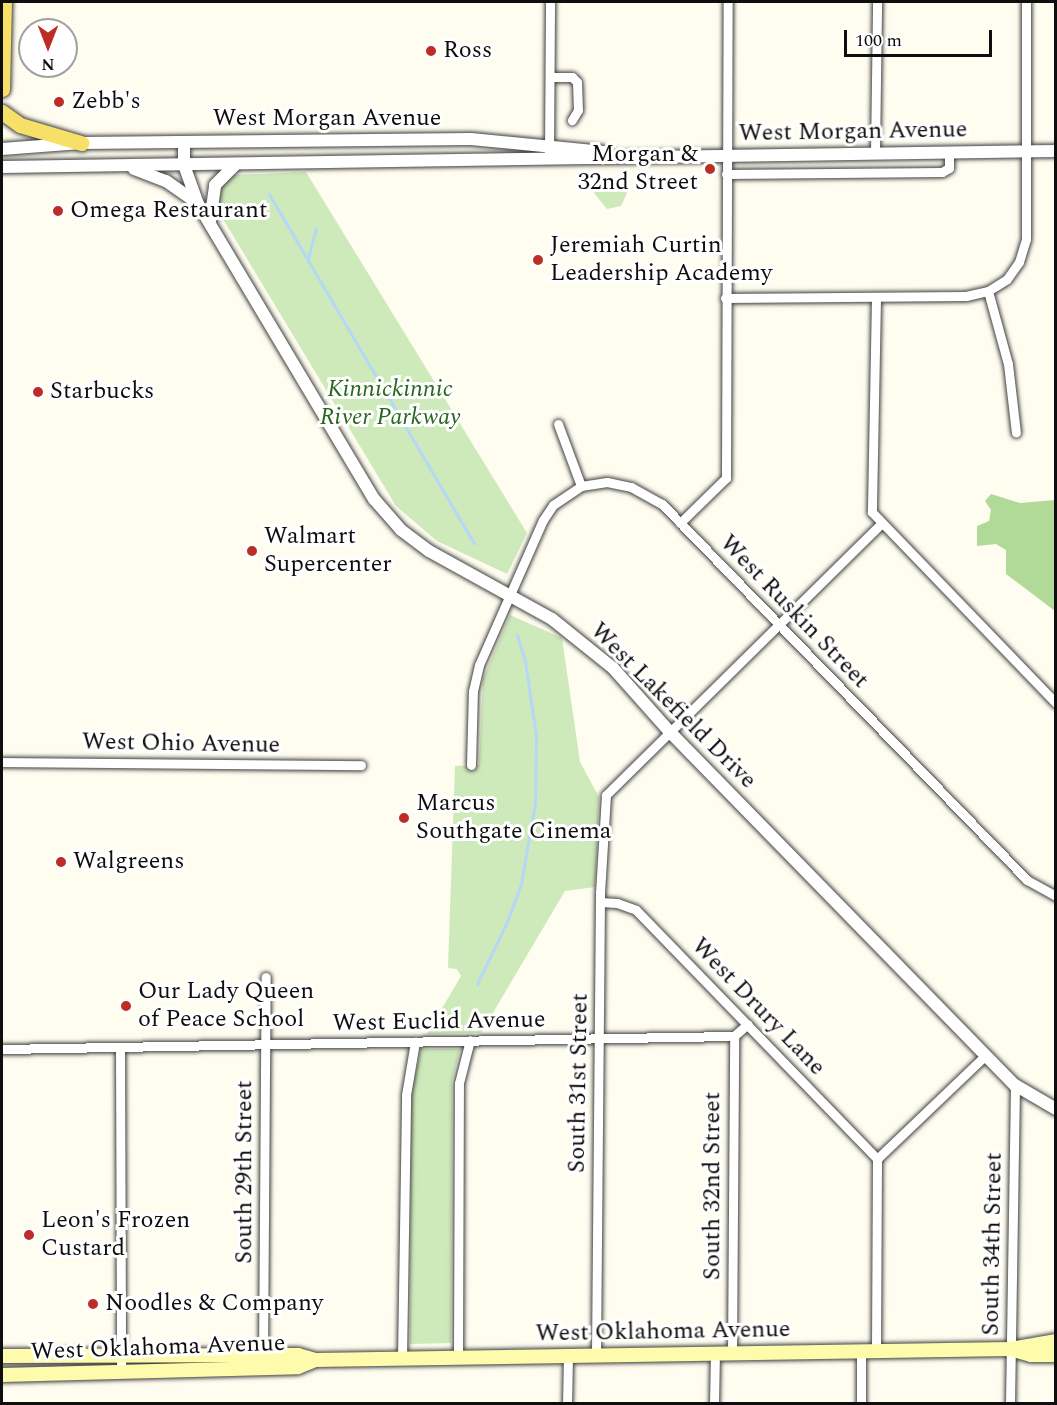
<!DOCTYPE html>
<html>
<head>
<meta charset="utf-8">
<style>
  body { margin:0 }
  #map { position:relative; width:1057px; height:1405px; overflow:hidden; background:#fffdf0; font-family:Spectral,serif }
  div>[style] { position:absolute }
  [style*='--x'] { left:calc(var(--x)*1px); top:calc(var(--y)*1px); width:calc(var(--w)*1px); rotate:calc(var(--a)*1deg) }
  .green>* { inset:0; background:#cee9ba }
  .forest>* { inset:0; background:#b1da99 }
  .stream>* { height:3px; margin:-1.5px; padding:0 1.5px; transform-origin:1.5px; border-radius:1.5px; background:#b5d8f6 }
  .roads { filter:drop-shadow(0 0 2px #414141) drop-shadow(0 0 2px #414141) }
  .minor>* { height:9px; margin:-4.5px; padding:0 4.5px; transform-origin:4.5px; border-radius:4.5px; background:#fff }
  .tertiary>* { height:12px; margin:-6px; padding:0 6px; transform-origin:6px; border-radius:6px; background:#fff }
  .secondary>* { height:14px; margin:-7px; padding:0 7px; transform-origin:7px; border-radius:7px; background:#fefcac }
  .primary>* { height:15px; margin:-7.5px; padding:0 7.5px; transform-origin:7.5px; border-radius:7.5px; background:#f7e068 }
  .dots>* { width:16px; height:16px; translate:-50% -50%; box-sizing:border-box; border:3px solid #fff; border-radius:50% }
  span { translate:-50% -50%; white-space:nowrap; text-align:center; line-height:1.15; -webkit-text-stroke:6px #fff; paint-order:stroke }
  .poi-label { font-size:24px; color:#0e0e0e }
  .left { translate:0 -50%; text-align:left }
  .right { translate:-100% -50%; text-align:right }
  .street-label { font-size:24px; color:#0e0e0e }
  .park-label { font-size:24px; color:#28661f; font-style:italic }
  .frame { position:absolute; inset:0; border:3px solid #0e0e0e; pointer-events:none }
  .north { position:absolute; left:18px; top:18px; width:60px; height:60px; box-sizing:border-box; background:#fff; border:2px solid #9f9f9f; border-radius:50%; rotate:180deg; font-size:16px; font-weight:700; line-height:24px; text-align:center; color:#0e0e0e }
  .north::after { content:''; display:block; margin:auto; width:21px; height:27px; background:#bd2d27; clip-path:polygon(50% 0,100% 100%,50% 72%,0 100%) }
  .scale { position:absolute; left:844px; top:30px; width:148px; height:27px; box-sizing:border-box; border:3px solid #0e0e0e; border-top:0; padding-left:8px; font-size:18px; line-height:21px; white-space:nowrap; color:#0e0e0e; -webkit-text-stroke:4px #fff; paint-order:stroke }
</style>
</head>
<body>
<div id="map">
  <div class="green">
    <div style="clip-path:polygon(306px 172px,527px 533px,507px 574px,437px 541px,396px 506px,220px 214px,219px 189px,233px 175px)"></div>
    <div style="clip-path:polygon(599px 185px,618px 187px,627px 193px,621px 206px,607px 209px,594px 193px)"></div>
    <div style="clip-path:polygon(510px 615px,562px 638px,580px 762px,599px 797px,595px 887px,565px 891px,481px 1033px,427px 1034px,461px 976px,457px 969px,448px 968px,455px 766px,479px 765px,483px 679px)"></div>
    <div style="clip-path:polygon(421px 1049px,460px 1049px,452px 1081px,451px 1343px,410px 1344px,411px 1094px)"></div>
  </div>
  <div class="forest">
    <div style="clip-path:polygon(991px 494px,1020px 503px,1055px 500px,1055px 611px,1006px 574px,1006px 550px,996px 544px,977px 546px,977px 526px,989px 521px,991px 510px,985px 501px)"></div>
  </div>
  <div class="stream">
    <div style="--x:269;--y:194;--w:405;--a:59.6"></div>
    <div style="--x:308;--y:258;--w:31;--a:-75"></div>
    <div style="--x:477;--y:984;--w:69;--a:-64.2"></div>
    <div style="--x:507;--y:922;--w:40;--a:-69.8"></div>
    <div style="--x:521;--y:884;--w:82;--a:-80.2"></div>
    <div style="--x:535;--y:803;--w:67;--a:-89.1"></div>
    <div style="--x:536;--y:736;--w:76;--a:-98.3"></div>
    <div style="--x:525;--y:661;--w:27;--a:-107"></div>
  </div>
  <div class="roads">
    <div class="minor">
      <div style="--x:550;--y:77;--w:22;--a:0"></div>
      <div style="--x:572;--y:77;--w:7;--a:45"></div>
      <div style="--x:577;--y:82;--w:28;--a:88"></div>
      <div style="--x:578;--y:110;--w:12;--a:121"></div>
      <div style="--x:549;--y:152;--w:150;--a:-89.6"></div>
      <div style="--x:875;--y:152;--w:150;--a:-89.2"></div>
      <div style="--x:726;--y:174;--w:216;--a:-0.5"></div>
      <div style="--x:942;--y:172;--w:8;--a:-30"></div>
      <div style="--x:949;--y:168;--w:16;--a:-90"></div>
      <div style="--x:988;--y:291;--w:76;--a:74.7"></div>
      <div style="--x:1008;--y:364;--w:69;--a:83.4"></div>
      <div style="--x:725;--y:298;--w:241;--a:-0.5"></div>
      <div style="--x:966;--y:296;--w:23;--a:-13"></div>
      <div style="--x:988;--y:291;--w:22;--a:-32"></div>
      <div style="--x:1007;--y:279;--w:21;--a:-55"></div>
      <div style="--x:1019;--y:262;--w:24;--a:-73"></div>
      <div style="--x:1026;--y:239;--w:237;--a:-90"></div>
      <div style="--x:876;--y:298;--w:214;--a:91.1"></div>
      <div style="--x:872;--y:512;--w:265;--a:46.1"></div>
      <div style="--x:558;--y:424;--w:66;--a:69.6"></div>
      <div style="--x:680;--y:523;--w:64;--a:-44.4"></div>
      <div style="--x:726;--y:478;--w:476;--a:-89.8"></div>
      <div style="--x:2;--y:762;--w:359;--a:0.5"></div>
      <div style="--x:471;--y:765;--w:74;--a:-88.5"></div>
      <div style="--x:473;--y:691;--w:27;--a:-77"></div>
      <div style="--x:479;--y:665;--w:158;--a:-66.2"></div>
      <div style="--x:543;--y:520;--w:18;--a:-56"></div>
      <div style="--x:553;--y:505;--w:34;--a:-34"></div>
      <div style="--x:581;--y:486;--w:26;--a:-9"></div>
      <div style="--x:607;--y:482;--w:25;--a:12"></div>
      <div style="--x:631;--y:487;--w:35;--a:29"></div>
      <div style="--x:662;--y:504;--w:524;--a:45.85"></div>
      <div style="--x:1027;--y:880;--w:33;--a:29"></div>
      <div style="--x:600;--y:902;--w:17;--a:3"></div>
      <div style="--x:617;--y:903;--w:20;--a:20"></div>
      <div style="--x:636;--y:910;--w:347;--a:45.9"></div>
      <div style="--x:120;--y:1047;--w:325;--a:89.8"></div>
      <div style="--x:2;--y:1049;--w:732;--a:-1.02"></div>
      <div style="--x:876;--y:1350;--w:191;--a:-89.7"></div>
      <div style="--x:877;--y:1159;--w:151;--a:-43.7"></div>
      <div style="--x:732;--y:1354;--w:318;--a:-89.6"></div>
      <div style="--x:734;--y:1036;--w:18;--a:-41"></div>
      <div style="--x:596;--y:1355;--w:462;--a:-89.5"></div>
      <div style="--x:600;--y:893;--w:98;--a:-86.5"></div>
      <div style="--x:606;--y:795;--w:386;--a:-44.6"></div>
      <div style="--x:458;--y:1358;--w:275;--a:-89.8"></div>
      <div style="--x:459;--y:1083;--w:44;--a:-75.7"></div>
      <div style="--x:263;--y:1359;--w:382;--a:-89.6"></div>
      <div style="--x:402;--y:1359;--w:264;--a:-89.1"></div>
      <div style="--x:406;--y:1095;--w:54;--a:-80.4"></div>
      <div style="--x:567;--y:1404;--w:49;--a:-88.8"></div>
      <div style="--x:714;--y:1404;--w:50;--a:-88.9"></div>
      <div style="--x:861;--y:1404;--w:54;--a:-90"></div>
      <div style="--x:1010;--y:1404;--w:319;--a:-89.1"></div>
    </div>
    <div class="tertiary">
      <div style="--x:184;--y:142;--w:23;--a:90"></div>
      <div style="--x:184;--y:165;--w:41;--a:70.3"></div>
      <div style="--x:198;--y:204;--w:344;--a:59.2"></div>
      <div style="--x:374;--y:499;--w:41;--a:48.9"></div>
      <div style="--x:401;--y:530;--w:35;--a:37"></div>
      <div style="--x:429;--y:551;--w:141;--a:28.9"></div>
      <div style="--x:552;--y:619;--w:78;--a:38.8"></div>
      <div style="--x:613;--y:668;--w:84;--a:48.4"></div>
      <div style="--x:669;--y:731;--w:495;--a:45.7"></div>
      <div style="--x:1015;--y:1085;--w:48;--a:30.3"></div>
      <div style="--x:2;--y:149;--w:79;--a:-4.3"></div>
      <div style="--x:81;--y:143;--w:390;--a:-0.6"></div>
      <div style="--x:471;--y:139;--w:133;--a:5.6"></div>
      <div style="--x:2;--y:167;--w:1054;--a:-0.87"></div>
      <div style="--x:134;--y:169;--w:34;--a:21"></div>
      <div style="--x:166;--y:181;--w:38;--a:35"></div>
      <div style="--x:210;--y:222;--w:37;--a:-82"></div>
      <div style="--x:215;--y:185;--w:30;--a:-45"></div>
    </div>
    <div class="secondary">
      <div style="--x:1010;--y:1349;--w:22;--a:16"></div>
      <div style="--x:1031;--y:1355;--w:25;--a:0"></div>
      <div style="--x:2;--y:1356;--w:296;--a:-0.2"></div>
      <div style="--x:298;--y:1355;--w:18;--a:16"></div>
      <div style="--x:315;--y:1360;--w:695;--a:-0.91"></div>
      <div style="--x:1010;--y:1349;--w:47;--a:-9.9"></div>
      <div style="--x:2;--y:1375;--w:296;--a:-1.5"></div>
      <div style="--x:298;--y:1367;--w:18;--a:-22"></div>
    </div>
    <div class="primary">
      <div style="--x:2;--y:89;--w:87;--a:-88.7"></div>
      <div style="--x:2;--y:112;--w:22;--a:36"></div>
      <div style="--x:20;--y:125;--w:64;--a:16.4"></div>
    </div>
  </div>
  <div class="dots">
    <div style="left:431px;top:51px;background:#bd2d27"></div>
    <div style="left:59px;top:102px;background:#bd2d27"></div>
    <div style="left:710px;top:169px;background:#bd2d27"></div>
    <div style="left:58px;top:211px;background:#bd2d27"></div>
    <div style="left:538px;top:260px;background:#bd2d27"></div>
    <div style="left:38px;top:392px;background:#bd2d27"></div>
    <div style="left:252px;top:551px;background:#bd2d27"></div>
    <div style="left:404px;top:818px;background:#bd2d27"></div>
    <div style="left:61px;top:862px;background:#bd2d27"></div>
    <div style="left:126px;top:1006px;background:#bd2d27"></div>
    <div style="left:29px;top:1235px;background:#bd2d27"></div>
    <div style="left:93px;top:1304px;background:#bd2d27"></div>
  </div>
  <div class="poi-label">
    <span class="left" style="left:443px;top:51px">Ross</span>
    <span class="left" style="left:71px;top:102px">Zebb's</span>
    <span class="right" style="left:698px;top:169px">Morgan &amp;<br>32nd Street</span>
    <span class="left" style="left:70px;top:211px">Omega Restaurant</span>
    <span class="left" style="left:550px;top:260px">Jeremiah Curtin<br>Leadership Academy</span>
    <span class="left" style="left:50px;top:392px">Starbucks</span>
    <span class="left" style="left:264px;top:551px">Walmart<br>Supercenter</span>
    <span class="left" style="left:416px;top:818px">Marcus<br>Southgate Cinema</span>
    <span class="left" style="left:73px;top:862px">Walgreens</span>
    <span class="left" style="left:138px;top:1006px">Our Lady Queen<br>of Peace School</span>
    <span class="left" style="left:41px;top:1235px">Leon's Frozen<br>Custard</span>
    <span class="left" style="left:105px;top:1304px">Noodles &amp; Company</span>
  </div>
  <div class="street-label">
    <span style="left:327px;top:119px">West Morgan Avenue</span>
    <span style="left:853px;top:132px;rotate:-1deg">West Morgan Avenue</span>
    <span style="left:794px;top:612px;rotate:46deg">West Ruskin Street</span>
    <span style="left:673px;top:706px;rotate:45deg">West Lakefield Drive</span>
    <span style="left:181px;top:744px;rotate:1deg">West Ohio Avenue</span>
    <span style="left:758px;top:1007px;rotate:46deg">West Drury Lane</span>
    <span style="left:439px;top:1022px;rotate:-1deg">West Euclid Avenue</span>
    <span style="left:579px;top:1083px;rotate:-89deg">South 31st Street</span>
    <span style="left:245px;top:1172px;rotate:-90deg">South 29th Street</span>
    <span style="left:713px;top:1186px;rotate:-90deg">South 32nd Street</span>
    <span style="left:993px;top:1244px;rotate:-89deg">South 34th Street</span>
    <span style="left:663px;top:1332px;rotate:-1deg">West Oklahoma Avenue</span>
    <span style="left:158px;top:1348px;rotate:-2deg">West Oklahoma Avenue</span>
  </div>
  <div class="park-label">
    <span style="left:390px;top:404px">Kinnickinnic<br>River Parkway</span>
  </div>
  <div class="frame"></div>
  <div class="north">N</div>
  <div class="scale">100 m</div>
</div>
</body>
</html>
